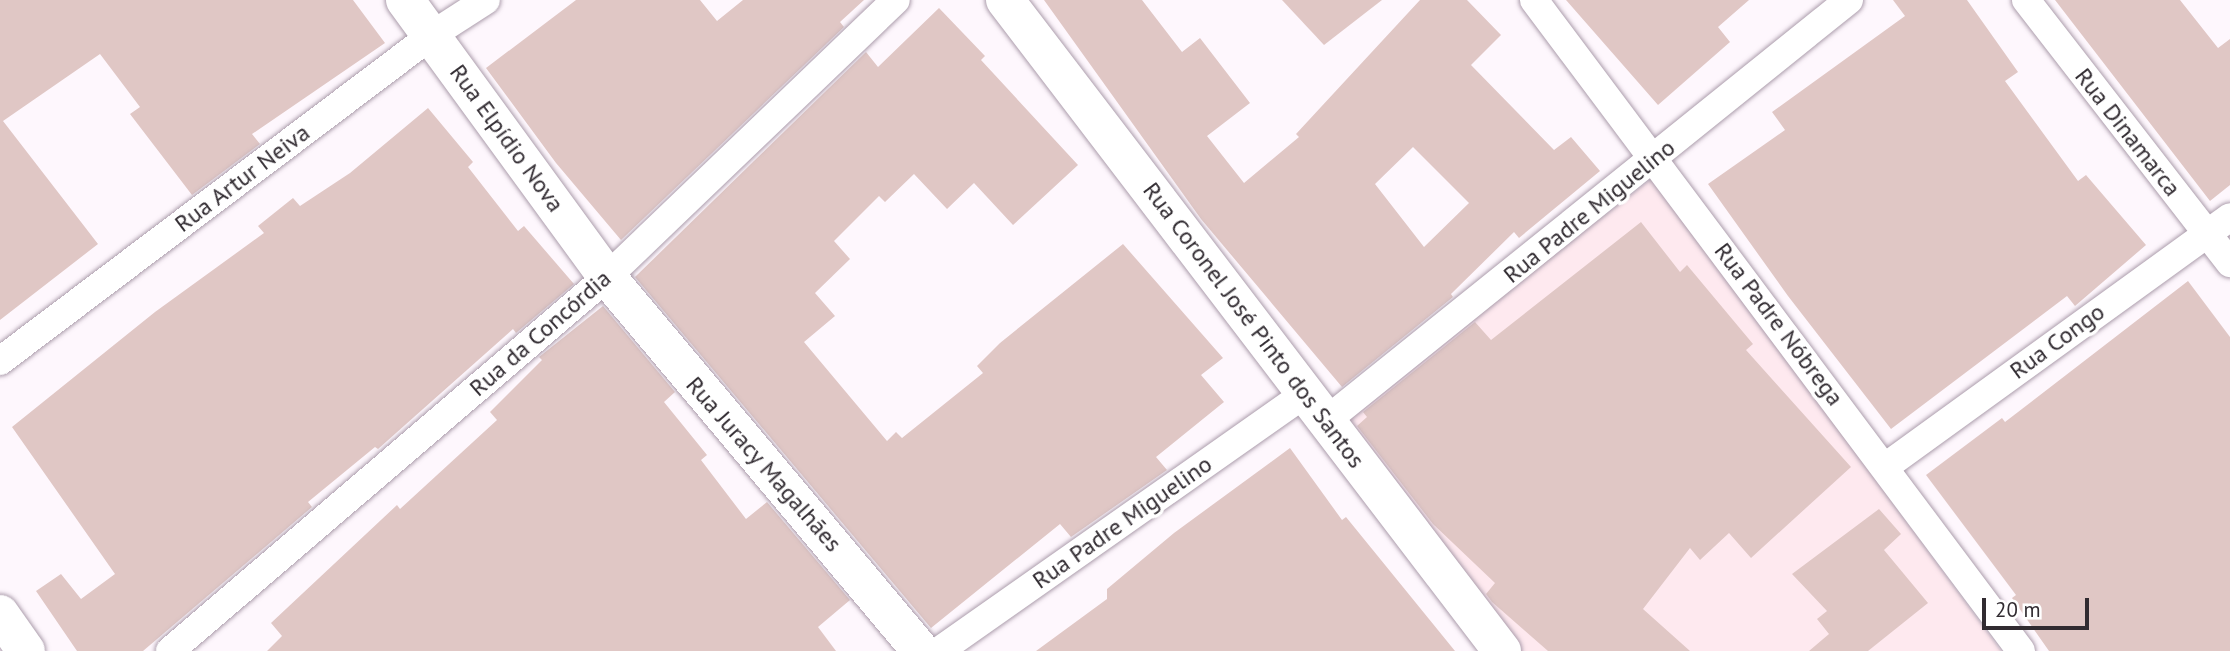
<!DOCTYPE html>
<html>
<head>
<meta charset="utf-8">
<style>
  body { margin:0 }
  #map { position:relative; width:2230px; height:651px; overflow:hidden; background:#fef7fd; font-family:"PT Sans",sans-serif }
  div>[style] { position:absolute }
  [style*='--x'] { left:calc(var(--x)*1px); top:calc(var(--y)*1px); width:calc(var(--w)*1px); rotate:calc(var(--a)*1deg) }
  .commercial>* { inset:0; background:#fee9ef }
  .building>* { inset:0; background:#e0c7c5 }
  .roads { filter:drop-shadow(0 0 2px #ac9dac) drop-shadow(0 0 2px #ac9dac) }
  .street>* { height:28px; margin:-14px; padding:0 14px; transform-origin:14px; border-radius:14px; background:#fff }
  .secondary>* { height:38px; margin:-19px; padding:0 19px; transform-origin:19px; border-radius:19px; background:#fff }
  span { translate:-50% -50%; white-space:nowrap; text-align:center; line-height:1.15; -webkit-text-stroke:7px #fff; paint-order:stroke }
  .street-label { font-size:24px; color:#312b31 }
  .scale { position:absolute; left:1982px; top:598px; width:107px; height:32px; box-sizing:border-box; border:4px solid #312b31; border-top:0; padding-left:9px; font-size:21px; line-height:24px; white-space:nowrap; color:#312b31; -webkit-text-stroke:5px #fff; paint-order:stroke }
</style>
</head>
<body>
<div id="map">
  <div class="commercial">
    <div style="clip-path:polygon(1654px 177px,2001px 651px,1516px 651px,1338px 422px)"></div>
  </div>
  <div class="building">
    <div style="clip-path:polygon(0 0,353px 0,385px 43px,252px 134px,260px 144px,192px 195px,130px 114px,140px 107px,100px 54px,3px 121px,98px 244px,0 320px)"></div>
    <div style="clip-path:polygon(576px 0,700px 0,717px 21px,743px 0,864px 0,840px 22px,844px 27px,621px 240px,556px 163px,486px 68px)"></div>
    <div style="clip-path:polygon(evenodd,1044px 0,1142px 0,1182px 52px,1200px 38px,1250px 103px,1207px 136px,1244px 183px,1299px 137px,1296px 134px,1420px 0,1467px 0,1501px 35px,1471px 65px,1554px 150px,1571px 137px,1600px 171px,1519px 238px,1514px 232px,1451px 294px,1453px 297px,1342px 387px,1201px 219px,1044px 0,1413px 147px,1469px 203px,1424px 247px,1375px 184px,1413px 147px)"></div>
    <div style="clip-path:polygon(1282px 0,1382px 0,1324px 45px)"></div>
    <div style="clip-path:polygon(1566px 0,1749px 0,1718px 27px,1730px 42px,1658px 105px)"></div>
    <div style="clip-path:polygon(1893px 0,1967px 0,2018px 72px,2005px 81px,2078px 181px,2086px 175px,2146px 245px,2075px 306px,2067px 296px,1891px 429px,1788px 296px,1708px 184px,1785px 130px,1772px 112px,1905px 16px)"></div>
    <div style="clip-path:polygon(2055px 0,2180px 0,2218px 48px,2230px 39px,2230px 185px,2210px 201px)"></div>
    <div style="clip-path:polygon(939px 8px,985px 56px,981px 60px,1078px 165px,1013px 225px,974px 183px,947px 209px,914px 174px,885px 202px,879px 196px,834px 241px,850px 259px,815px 293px,835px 316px,804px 342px,887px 441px,896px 432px,902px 438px,983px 373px,977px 366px,1000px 343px,1123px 244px,1223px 358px,1201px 375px,1224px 402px,1156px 457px,1167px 470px,1071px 537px,1060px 524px,931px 628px,635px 277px,866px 52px,878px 67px)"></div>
    <div style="clip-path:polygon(428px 108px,473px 162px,468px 167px,518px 231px,524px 226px,574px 284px,516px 333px,513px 329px,378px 449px,375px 447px,308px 502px,312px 507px,143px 651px,77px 651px,36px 591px,61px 574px,81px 599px,115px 574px,12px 427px,155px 312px,264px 233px,258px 226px,293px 198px,300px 206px,350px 173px)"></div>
    <div style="clip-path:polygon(1641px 222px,1680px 272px,1687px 265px,1753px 344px,1746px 350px,1851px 467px,1751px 558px,1729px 533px,1700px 560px,1690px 548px,1643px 609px,1690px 651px,1548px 651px,1492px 602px,1486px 594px,1495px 583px,1433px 524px,1357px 426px,1367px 417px,1363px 412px,1475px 322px,1491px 340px)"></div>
    <div style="clip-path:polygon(2188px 281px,2230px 337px,2230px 651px,2049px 651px,2012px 598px,2016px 595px,1926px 475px,2002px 418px,2005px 422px)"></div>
    <div style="clip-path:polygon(603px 306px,675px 392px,664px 402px,707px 455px,701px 460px,746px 519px,767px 502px,850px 600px,818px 627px,836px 651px,267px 651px,282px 636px,271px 623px,397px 505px,400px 509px,497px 420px,490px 412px,542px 360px,539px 357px)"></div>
    <div style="clip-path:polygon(1290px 448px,1342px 520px,1346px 517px,1455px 651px,1036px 651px,1107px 599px,1107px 589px,1174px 533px)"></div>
    <div style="clip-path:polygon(1879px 509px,1901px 534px,1884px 550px,1928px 603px,1868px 651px,1809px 651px,1829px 634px,1817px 619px,1827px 611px,1792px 574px)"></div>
  </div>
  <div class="roads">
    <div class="street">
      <div style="--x:1534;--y:0;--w:813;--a:53.2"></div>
      <div style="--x:2026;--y:0;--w:333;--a:52.2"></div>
      <div style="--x:0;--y:361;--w:541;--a:-37.04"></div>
      <div style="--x:432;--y:35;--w:64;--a:-32.9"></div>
      <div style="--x:1327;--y:420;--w:670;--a:-38.82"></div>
      <div style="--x:1885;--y:467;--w:426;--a:-35.9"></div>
      <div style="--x:170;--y:651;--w:575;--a:-40.56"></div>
      <div style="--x:607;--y:277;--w:400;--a:-43.8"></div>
      <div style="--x:939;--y:651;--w:449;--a:-35.1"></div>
    </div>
    <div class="secondary">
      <div style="--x:405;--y:0;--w:343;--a:53.9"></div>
      <div style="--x:607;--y:277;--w:488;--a:50"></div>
      <div style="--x:1005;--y:0;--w:819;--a:52.64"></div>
      <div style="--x:0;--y:614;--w:45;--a:54.9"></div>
    </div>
  </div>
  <div class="street-label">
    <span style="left:2128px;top:132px;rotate:52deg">Rua Dinamarca</span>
    <span style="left:507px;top:138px;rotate:54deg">Rua Elpídio Nova</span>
    <span style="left:242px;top:178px;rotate:-37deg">Rua Artur Neiva</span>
    <span style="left:1589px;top:211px;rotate:-39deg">Rua Padre Miguelino</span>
    <span style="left:1779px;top:324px;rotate:53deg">Rua Padre Nóbrega</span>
    <span style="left:1254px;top:325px;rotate:53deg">Rua Coronel José Pinto dos Santos</span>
    <span style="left:540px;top:333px;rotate:-41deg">Rua da Concórdia</span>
    <span style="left:2057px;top:341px;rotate:-36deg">Rua Congo</span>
    <span style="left:764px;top:464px;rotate:49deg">Rua Juracy Magalhães</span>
    <span style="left:1122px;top:522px;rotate:-35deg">Rua Padre Miguelino</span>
  </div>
  <div class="scale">20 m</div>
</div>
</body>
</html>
